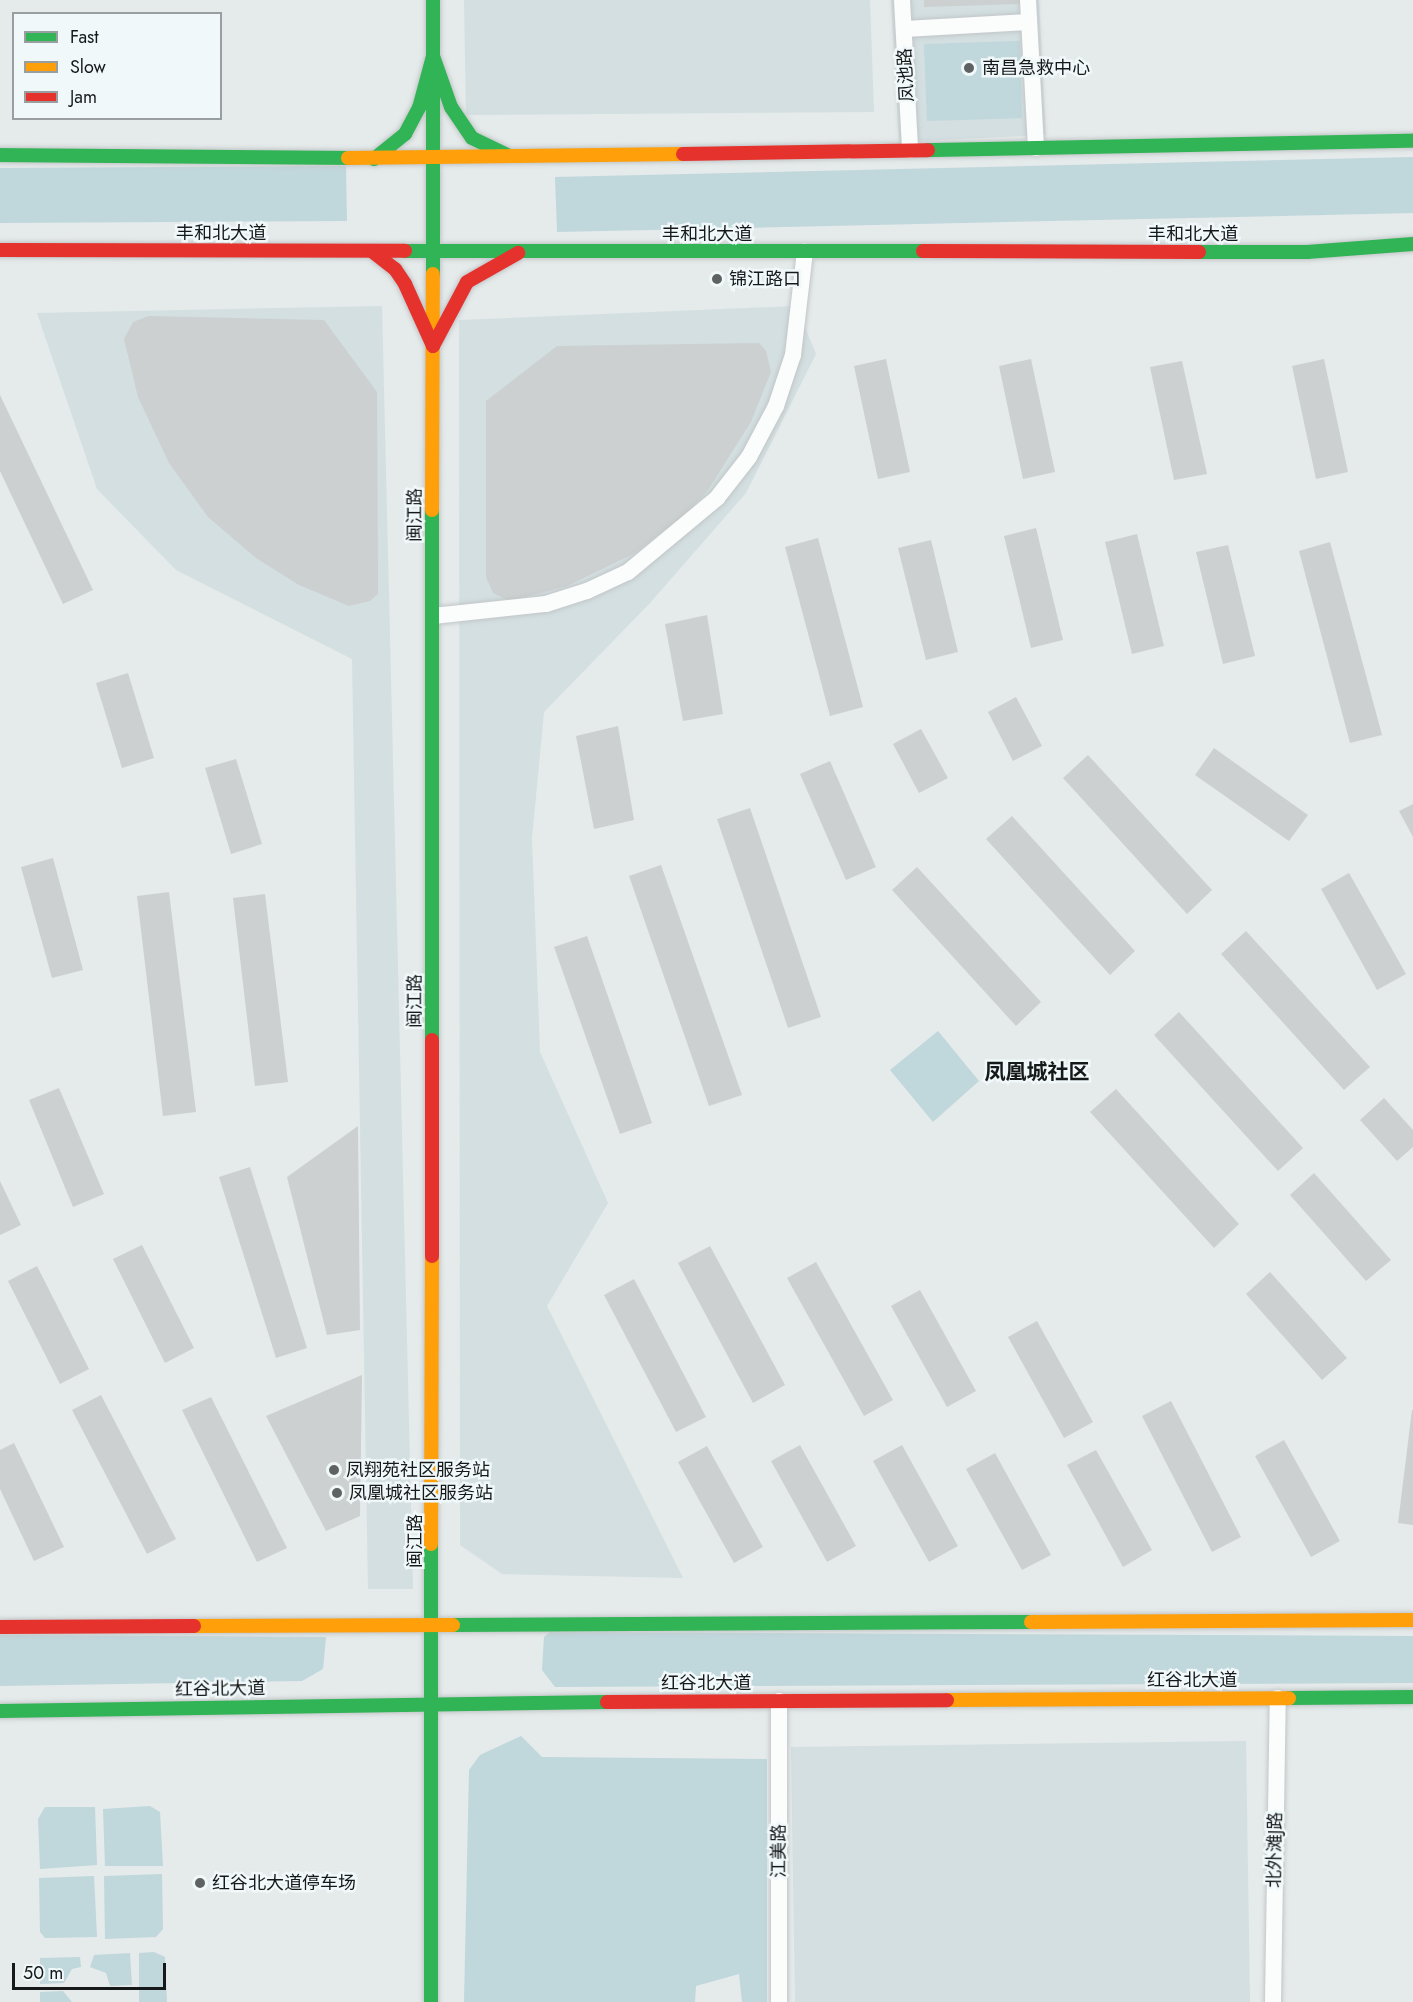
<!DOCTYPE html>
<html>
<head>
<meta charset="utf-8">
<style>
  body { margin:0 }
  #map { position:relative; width:1413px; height:2002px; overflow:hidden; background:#e5eaeb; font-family:Jost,"Noto Sans SC",sans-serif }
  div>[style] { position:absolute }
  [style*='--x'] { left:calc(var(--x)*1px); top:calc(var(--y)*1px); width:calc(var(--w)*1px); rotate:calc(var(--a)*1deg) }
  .built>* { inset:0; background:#d3dfe1 }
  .green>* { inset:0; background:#c0d7dc }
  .building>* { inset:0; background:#ccd0d0 }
  .roads { filter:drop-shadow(0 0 2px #c2c6c7) drop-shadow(0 0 2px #c2c6c7) }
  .street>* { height:16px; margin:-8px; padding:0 8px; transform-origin:8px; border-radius:8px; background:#fbfcfc }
  .fast>* { height:14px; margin:-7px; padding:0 7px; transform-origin:7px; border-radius:7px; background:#30b455 }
  .slow>* { height:14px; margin:-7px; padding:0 7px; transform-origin:7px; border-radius:7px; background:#ff9f0a }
  .jam>* { height:14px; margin:-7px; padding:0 7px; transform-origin:7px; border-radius:7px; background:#e5322d }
  .dots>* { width:16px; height:16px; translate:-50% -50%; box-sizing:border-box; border:3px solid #f0f8fa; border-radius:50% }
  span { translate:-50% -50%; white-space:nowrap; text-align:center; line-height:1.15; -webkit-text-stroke:5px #f0f8fa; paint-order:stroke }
  .poi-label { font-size:18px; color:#161919 }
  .left { translate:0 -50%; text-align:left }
  .street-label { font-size:18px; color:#161919 }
  .quarter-label { font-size:21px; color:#161919; font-weight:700 }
  .legend { position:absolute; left:12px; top:12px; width:210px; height:108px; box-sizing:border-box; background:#f0f8fa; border:2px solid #999fa0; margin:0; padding:8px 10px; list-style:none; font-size:18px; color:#161919 }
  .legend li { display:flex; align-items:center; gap:12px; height:30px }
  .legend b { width:30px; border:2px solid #999fa0 }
  .scale { position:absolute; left:12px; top:1963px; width:154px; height:27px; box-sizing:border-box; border:3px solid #161919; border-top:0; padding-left:8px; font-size:18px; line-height:21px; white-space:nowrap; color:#161919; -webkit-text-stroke:4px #f0f8fa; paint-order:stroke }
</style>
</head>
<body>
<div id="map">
  <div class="built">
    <div style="clip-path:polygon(464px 0,870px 0,874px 112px,466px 115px)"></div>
    <div style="clip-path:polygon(891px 0,1039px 0,1046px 135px,899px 142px)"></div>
    <div style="clip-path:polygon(382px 306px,413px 1589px,368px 1589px,352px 659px,176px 570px,97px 489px,37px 313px)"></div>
    <div style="clip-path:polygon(796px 306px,816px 354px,746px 493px,650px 603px,544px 712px,532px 838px,540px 1052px,608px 1203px,547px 1306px,683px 1578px,502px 1574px,460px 1545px,459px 320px)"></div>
    <div style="clip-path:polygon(1246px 1741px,1250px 2002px,795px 2002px,791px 1747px)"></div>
  </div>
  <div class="green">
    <div style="clip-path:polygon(1020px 41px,1022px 118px,927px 121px,924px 44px)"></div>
    <div style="clip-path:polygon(1413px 157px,1413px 213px,557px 232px,555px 177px)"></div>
    <div style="clip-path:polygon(346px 166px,347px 221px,0 223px,0 168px)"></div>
    <div style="clip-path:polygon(938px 1031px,979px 1081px,933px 1122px,890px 1070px)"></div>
    <div style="clip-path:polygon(550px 1632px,1413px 1636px,1413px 1683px,555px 1687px,542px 1670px,544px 1637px)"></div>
    <div style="clip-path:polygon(0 1635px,326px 1637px,323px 1669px,302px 1681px,0 1686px)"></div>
    <div style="clip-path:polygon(521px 1736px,542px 1757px,767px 1759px,767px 2002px,742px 2002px,739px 1974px,696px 1986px,695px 2002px,464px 2002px,469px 1770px,480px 1755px)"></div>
    <div style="clip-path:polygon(150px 1806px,160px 1812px,163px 1866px,105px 1866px,103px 1809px)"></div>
    <div style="clip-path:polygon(45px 1807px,95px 1807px,97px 1865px,40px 1869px,38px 1819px)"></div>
    <div style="clip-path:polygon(162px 1874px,163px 1929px,156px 1937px,105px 1939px,104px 1876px)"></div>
    <div style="clip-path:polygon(94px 1876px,97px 1937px,45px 1938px,40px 1932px,39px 1878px)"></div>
    <div style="clip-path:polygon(154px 1952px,165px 1957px,167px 2002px,139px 2002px,139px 1953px)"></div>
    <div style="clip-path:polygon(130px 1953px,132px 1985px,110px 1986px,106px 1973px,90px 1967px,94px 1955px)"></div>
    <div style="clip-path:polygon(80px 1957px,81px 1967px,72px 1969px,64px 1983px,40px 1984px,40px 1958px)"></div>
    <div style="clip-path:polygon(63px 1991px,72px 2002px,40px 2002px,40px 1992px)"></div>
  </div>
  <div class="building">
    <div style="clip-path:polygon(924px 0,1022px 0,1022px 4px,924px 7px)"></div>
    <div style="clip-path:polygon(149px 316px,324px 320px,377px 392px,378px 594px,370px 601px,349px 606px,299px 585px,256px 558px,208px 517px,169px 463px,138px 397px,124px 339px,133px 322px)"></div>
    <div style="clip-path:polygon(759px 343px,766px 351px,771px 372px,751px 422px,708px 490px,685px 515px,633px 554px,567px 586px,510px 601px,493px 593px,486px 577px,486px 401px,557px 346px)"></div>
    <div style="clip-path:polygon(886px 359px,910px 472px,878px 479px,854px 366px)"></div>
    <div style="clip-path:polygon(1031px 359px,1055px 472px,1023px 479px,999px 366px)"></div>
    <div style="clip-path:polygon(1324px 359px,1348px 472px,1316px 479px,1292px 366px)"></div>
    <div style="clip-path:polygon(1182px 361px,1207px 474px,1174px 480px,1150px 367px)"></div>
    <div style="clip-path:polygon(0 395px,93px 590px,63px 604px,0 471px)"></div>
    <div style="clip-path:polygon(1036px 528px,1063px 640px,1031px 648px,1004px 536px)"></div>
    <div style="clip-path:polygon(1137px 534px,1164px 646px,1132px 654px,1105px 542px)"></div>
    <div style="clip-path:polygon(818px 538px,863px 707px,830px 716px,785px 547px)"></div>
    <div style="clip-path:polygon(931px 540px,958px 652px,926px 660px,898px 548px)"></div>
    <div style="clip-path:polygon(1330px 542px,1382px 735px,1350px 743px,1299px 551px)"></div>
    <div style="clip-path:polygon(1228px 545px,1255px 656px,1223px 664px,1196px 552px)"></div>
    <div style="clip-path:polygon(707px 615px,723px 714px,683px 721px,665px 624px)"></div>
    <div style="clip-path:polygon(128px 673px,154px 758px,122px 768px,96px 683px)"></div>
    <div style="clip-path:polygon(1016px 697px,1042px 746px,1013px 761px,988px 712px)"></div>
    <div style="clip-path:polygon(618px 726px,634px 820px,594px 829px,576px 736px)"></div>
    <div style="clip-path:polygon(921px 729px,948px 778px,919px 793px,893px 744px)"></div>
    <div style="clip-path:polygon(1214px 748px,1308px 815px,1289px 841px,1195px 775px)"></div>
    <div style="clip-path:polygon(1088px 755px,1212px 890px,1187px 914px,1063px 778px)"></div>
    <div style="clip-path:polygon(236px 759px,262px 844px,231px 854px,205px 768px)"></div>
    <div style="clip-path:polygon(830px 761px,876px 867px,846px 880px,800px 774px)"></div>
    <div style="clip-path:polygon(1413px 804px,1413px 837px,1399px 811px)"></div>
    <div style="clip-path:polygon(750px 808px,821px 1017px,788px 1028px,717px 819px)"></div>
    <div style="clip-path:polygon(1012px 816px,1135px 951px,1110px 975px,986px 839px)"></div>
    <div style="clip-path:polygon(53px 858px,83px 970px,52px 978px,21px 867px)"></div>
    <div style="clip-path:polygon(661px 865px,742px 1095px,709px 1106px,629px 876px)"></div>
    <div style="clip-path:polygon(917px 867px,1041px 1002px,1016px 1026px,892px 890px)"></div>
    <div style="clip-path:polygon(1349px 873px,1406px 974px,1377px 990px,1321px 889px)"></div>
    <div style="clip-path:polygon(169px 892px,196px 1112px,163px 1116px,137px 896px)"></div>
    <div style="clip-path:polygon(265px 894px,288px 1082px,255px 1086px,233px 898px)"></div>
    <div style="clip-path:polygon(1246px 931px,1370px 1067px,1344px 1090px,1221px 954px)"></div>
    <div style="clip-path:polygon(587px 936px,652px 1123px,620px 1134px,554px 947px)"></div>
    <div style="clip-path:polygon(1179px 1012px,1303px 1148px,1278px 1171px,1154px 1035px)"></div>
    <div style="clip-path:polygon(59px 1088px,104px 1194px,73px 1207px,29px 1100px)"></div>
    <div style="clip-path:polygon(1116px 1089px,1239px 1224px,1214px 1248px,1090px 1112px)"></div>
    <div style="clip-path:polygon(1384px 1098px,1413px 1130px,1413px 1147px,1397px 1161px,1360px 1120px)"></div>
    <div style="clip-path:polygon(358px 1126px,360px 1330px,327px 1335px,287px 1177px)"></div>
    <div style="clip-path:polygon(250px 1167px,307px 1348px,276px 1358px,219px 1177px)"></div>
    <div style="clip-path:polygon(1314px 1173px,1391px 1260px,1366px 1281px,1290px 1195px)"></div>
    <div style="clip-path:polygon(0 1181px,21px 1225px,0 1235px)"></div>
    <div style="clip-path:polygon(142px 1245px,194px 1348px,165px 1363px,113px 1259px)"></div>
    <div style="clip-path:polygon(710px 1246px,785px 1385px,753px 1403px,678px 1263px)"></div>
    <div style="clip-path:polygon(816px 1262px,893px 1400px,864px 1416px,787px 1278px)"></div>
    <div style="clip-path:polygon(37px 1266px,89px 1369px,60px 1384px,8px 1281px)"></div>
    <div style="clip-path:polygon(1270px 1272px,1347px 1358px,1322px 1380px,1246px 1294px)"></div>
    <div style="clip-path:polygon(634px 1279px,706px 1417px,676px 1432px,604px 1295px)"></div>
    <div style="clip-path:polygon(920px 1290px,976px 1391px,947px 1407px,891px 1306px)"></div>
    <div style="clip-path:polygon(1037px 1321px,1093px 1422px,1064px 1438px,1008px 1337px)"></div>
    <div style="clip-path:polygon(362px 1375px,360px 1516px,326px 1531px,266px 1416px)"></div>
    <div style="clip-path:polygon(101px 1395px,176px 1539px,147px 1554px,72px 1410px)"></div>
    <div style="clip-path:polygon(211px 1397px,287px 1548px,257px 1562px,182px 1410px)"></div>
    <div style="clip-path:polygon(1171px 1401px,1241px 1537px,1212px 1552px,1142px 1416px)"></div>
    <div style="clip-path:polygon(1412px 1410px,1413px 1410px,1413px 1525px,1398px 1523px)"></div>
    <div style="clip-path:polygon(1284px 1440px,1340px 1541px,1311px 1557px,1255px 1456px)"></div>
    <div style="clip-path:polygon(14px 1443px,64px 1547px,34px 1561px,0 1489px,0 1450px)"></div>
    <div style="clip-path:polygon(800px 1445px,856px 1546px,827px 1562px,771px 1461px)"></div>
    <div style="clip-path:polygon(902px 1445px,958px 1546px,929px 1562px,873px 1461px)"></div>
    <div style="clip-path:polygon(707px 1446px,763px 1547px,734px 1563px,678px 1462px)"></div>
    <div style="clip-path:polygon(1096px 1450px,1152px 1550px,1123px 1567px,1067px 1465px)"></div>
    <div style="clip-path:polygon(995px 1453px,1051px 1555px,1022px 1570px,966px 1469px)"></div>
  </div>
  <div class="roads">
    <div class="street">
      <div style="--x:902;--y:0;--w:150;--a:86.9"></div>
      <div style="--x:1028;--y:0;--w:148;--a:86.9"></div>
      <div style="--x:904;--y:29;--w:125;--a:-3.2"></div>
      <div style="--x:433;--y:616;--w:114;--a:-6.1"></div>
      <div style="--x:546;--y:604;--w:43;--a:-17.6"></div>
      <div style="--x:587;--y:591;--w:45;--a:-24.9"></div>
      <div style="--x:628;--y:572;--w:116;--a:-39.7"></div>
      <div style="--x:717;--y:498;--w:52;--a:-52"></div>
      <div style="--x:749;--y:457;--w:58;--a:-62.1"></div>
      <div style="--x:776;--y:406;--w:54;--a:-71.6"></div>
      <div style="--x:793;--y:355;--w:104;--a:-83.4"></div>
      <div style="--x:779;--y:1701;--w:301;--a:90"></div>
      <div style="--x:1273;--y:2002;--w:304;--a:-89.1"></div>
    </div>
    <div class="fast">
      <div style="--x:433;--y:56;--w:54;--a:70.6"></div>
      <div style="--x:451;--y:107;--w:37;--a:56"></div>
      <div style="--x:472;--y:138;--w:41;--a:25.9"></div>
      <div style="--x:928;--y:150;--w:485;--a:-1.1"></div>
      <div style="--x:0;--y:155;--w:348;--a:0.5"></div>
      <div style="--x:374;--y:159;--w:40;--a:-39"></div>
      <div style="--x:405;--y:134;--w:30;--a:-62"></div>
      <div style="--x:419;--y:108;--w:54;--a:-74.9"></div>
      <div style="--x:405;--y:251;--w:518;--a:0"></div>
      <div style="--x:1199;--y:252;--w:108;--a:0"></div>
      <div style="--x:1307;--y:252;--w:106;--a:-4.3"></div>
      <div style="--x:433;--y:274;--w:274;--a:-90"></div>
      <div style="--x:432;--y:1040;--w:530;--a:-90"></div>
      <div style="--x:453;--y:1625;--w:578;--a:-0.3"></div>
      <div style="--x:1289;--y:1698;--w:124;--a:-0.5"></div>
      <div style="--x:0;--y:1711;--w:607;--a:-0.85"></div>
      <div style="--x:431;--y:2002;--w:458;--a:-90"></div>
    </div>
    <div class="slow">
      <div style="--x:348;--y:158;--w:335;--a:-0.7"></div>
      <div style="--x:432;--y:510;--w:236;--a:-89.8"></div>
      <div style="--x:431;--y:1544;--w:288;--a:-89.8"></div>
      <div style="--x:1031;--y:1622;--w:382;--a:-0.3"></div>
      <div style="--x:194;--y:1626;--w:259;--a:-0.2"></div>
      <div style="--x:947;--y:1700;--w:342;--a:-0.3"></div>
    </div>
    <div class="jam">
      <div style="--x:683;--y:154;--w:245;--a:-0.9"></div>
      <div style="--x:0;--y:250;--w:405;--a:0.1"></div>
      <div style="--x:923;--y:251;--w:276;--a:0.2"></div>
      <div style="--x:373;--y:252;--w:28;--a:38"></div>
      <div style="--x:395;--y:269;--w:18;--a:56"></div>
      <div style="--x:405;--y:284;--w:68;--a:65.7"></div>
      <div style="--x:433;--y:346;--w:72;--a:-62"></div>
      <div style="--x:467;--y:282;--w:59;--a:-29.6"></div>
      <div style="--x:432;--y:1256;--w:216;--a:-90"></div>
      <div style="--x:0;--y:1627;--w:194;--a:-0.3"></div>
      <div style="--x:607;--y:1702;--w:340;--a:-0.3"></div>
    </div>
  </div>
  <div class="dots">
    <div style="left:969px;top:68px;background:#5e6262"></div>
    <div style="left:717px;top:279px;background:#5e6262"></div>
    <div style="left:334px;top:1470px;background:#5e6262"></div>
    <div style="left:337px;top:1493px;background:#5e6262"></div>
    <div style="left:200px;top:1883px;background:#5e6262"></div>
  </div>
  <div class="poi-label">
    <span class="left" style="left:982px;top:68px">南昌急救中心</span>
    <span class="left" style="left:729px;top:279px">锦江路口</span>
    <span class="left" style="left:346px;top:1470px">凤翔苑社区服务站</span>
    <span class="left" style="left:349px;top:1493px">凤凰城社区服务站</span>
    <span class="left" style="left:212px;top:1883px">红谷北大道停车场</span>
  </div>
  <div class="street-label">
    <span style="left:906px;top:75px;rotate:-93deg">凤池路</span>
    <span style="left:221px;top:233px">丰和北大道</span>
    <span style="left:707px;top:234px">丰和北大道</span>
    <span style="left:1193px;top:234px">丰和北大道</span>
    <span style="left:415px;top:515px;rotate:-90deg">闽江路</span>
    <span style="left:415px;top:1001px;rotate:-90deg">闽江路</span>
    <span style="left:415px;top:1541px;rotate:-90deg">闽江路</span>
    <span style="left:1192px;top:1680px">红谷北大道</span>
    <span style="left:706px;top:1683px">红谷北大道</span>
    <span style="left:220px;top:1689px;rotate:-1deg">红谷北大道</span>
    <span style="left:1275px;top:1850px;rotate:-89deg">北外滩J路</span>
    <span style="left:779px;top:1851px;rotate:-90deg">江美路</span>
  </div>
  <div class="quarter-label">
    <span style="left:1037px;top:1072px">凤凰城社区</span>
  </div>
  <ul class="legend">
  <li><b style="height:8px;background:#30b455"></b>Fast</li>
  <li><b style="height:8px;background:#ff9f0a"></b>Slow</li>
  <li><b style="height:8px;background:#e5322d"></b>Jam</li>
  </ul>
  <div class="scale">50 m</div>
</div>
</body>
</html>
